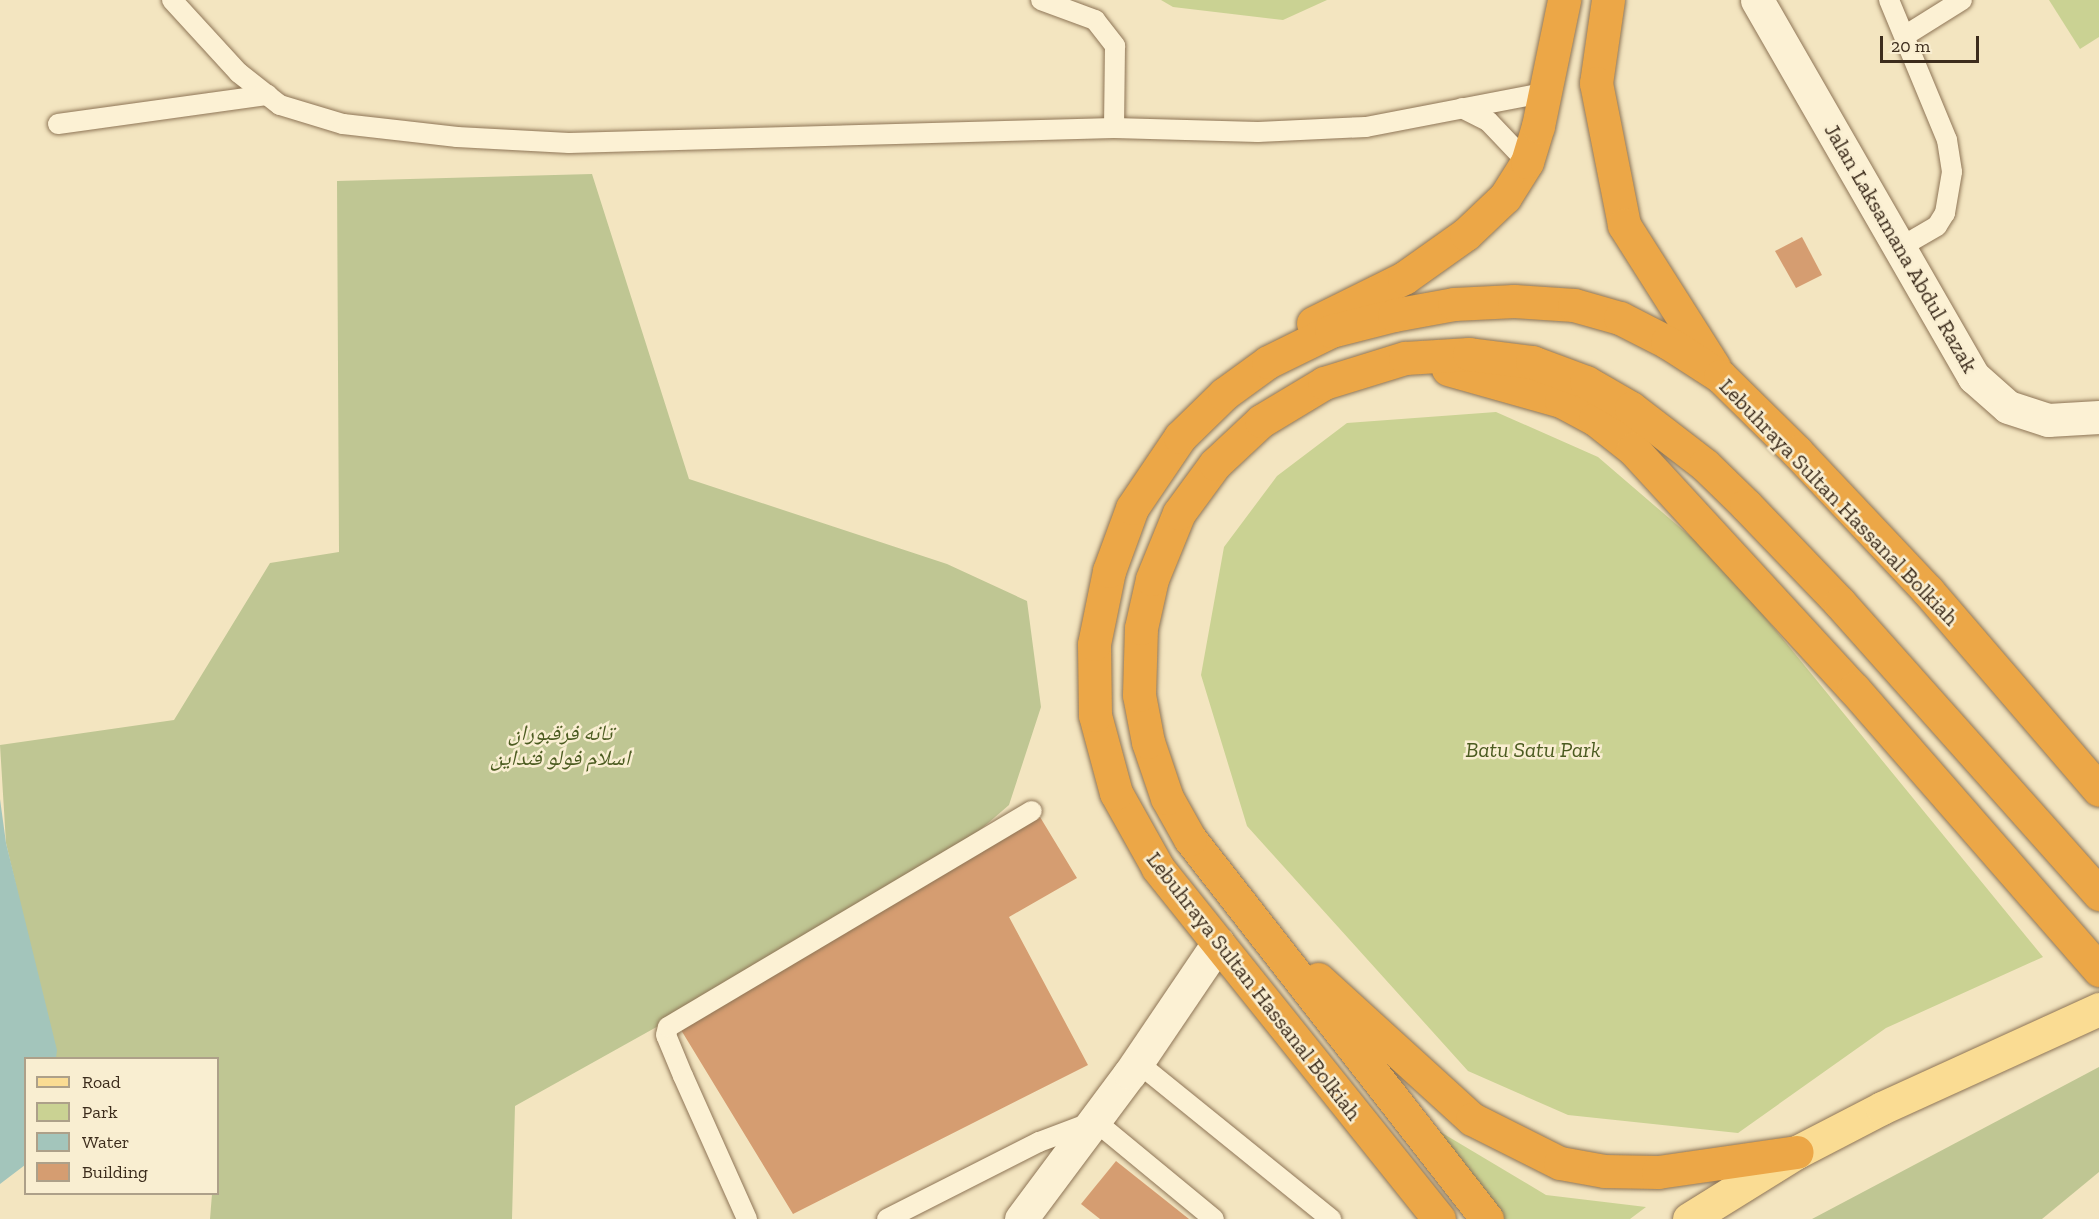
<!DOCTYPE html>
<html>
<head>
<meta charset="utf-8">
<style>
  body { margin:0 }
  #map { position:relative; width:2099px; height:1219px; overflow:hidden; background:#f3e5c0; font-family:"Zilla Slab","Noto Naskh Arabic",serif }
  div>[style] { position:absolute }
  [style*='--x'] { left:calc(var(--x)*1px); top:calc(var(--y)*1px); width:calc(var(--w)*1px); rotate:calc(var(--a)*1deg) }
  .green>* { inset:0; background:#cad293 }
  .cemetery>* { inset:0; background:#bfc693 }
  .water>* { inset:0; background:#a3c5bb }
  .building>* { inset:0; background:#d59d71 }
  .roads { filter:drop-shadow(0 0 2px #8e7556) drop-shadow(0 0 2px #8e7556) }
  .service>* { height:20px; margin:-10px; padding:0 10px; transform-origin:10px; border-radius:10px; background:#fcf1d4 }
  .minor>* { height:33px; margin:-16.5px; padding:0 16.5px; transform-origin:16.5px; border-radius:16.5px; background:#fcf1d4 }
  .primary>* { height:33px; margin:-16.5px; padding:0 16.5px; transform-origin:16.5px; border-radius:16.5px; background:#fadc93 }
  .motorway>* { height:33px; margin:-16.5px; padding:0 16.5px; transform-origin:16.5px; border-radius:16.5px; background:#eca747 }
  span { translate:-50% -50%; white-space:nowrap; text-align:center; line-height:1.15; -webkit-text-stroke:5px #f9eed1; paint-order:stroke }
  .street-label { font-size:22px; color:#3c2c1c }
  .park-label { font-size:22px; color:#4b5b20; font-style:italic }
  .legend { position:absolute; left:24px; top:1057px; width:195px; height:138px; box-sizing:border-box; background:#f9eed1; border:2px solid #ada089; margin:0; padding:8px 10px; list-style:none; font-size:18px; color:#3c2c1c }
  .legend li { display:flex; align-items:center; gap:12px; height:30px }
  .legend b { width:30px; border:2px solid #ada089 }
  .scale { position:absolute; left:1880px; top:36px; width:99px; height:27px; box-sizing:border-box; border:3px solid #3c2c1c; border-top:0; padding-left:8px; font-size:18px; line-height:21px; white-space:nowrap; color:#3c2c1c; -webkit-text-stroke:4px #f9eed1; paint-order:stroke }
</style>
</head>
<body>
<div id="map">
  <div class="green">
    <div style="clip-path:polygon(1161px 0,1327px 0,1283px 20px,1173px 7px)"></div>
    <div style="clip-path:polygon(2049px 0,2099px 0,2099px 37px,2080px 49px)"></div>
    <div style="clip-path:polygon(1496px 412px,1598px 457px,1719px 561px,2043px 957px,1886px 1028px,1738px 1133px,1568px 1115px,1468px 1071px,1247px 826px,1201px 675px,1224px 547px,1277px 476px,1347px 423px)"></div>
    <div style="clip-path:polygon(1417px 1118px,1546px 1195px,1646px 1207px,1630px 1219px,1495px 1219px)"></div>
  </div>
  <div class="cemetery">
    <div style="clip-path:polygon(592px 174px,689px 479px,947px 564px,1027px 601px,1041px 707px,1009px 805px,951px 855px,816px 938px,515px 1106px,512px 1219px,210px 1219px,212px 1194px,218px 1194px,218px 1058px,56px 1058px,6px 843px,0 745px,174px 720px,270px 563px,339px 552px,337px 181px)"></div>
    <div style="clip-path:polygon(2099px 1067px,2099px 1172px,2042px 1219px,1812px 1219px)"></div>
  </div>
  <div class="water">
    <div style="clip-path:polygon(0 799px,6px 843px,57px 1050px,56px 1058px,26px 1058px,25px 1165px,0 1184px)"></div>
  </div>
  <div class="building">
    <div style="clip-path:polygon(1802px 237px,1822px 275px,1796px 288px,1775px 251px)"></div>
    <div style="clip-path:polygon(1040px 817px,1077px 878px,1009px 917px,1088px 1065px,793px 1214px,678px 1025px)"></div>
    <div style="clip-path:polygon(1116px 1161px,1189px 1219px,1100px 1219px,1081px 1204px)"></div>
  </div>
  <div class="roads">
    <div class="service">
      <div style="--x:172;--y:0;--w:99;--a:47.5"></div>
      <div style="--x:239;--y:73;--w:52;--a:38"></div>
      <div style="--x:280;--y:105;--w:66;--a:16.8"></div>
      <div style="--x:343;--y:124;--w:115;--a:6.5"></div>
      <div style="--x:457;--y:137;--w:112;--a:3.1"></div>
      <div style="--x:569;--y:143;--w:545;--a:-1.58"></div>
      <div style="--x:1114;--y:128;--w:144;--a:1.6"></div>
      <div style="--x:1258;--y:132;--w:108;--a:-2.7"></div>
      <div style="--x:1366;--y:127;--w:180;--a:-10.9"></div>
      <div style="--x:1041;--y:0;--w:58;--a:20.3"></div>
      <div style="--x:1095;--y:20;--w:33;--a:52"></div>
      <div style="--x:1115;--y:46;--w:82;--a:90.7"></div>
      <div style="--x:1889;--y:0;--w:152;--a:67.5"></div>
      <div style="--x:1947;--y:140;--w:32;--a:81"></div>
      <div style="--x:1952;--y:172;--w:42;--a:99.7"></div>
      <div style="--x:1945;--y:213;--w:15;--a:122"></div>
      <div style="--x:1937;--y:226;--w:44;--a:149.9"></div>
      <div style="--x:1906;--y:35;--w:66;--a:-32"></div>
      <div style="--x:1462;--y:108;--w:29;--a:27"></div>
      <div style="--x:1488;--y:121;--w:57;--a:46.4"></div>
      <div style="--x:58;--y:124;--w:212;--a:-7.9"></div>
      <div style="--x:1137;--y:1062;--w:250;--a:39"></div>
      <div style="--x:747;--y:1219;--w:157;--a:-114.1"></div>
      <div style="--x:683;--y:1076;--w:44;--a:-112.5"></div>
      <div style="--x:666;--y:1035;--w:8;--a:-76"></div>
      <div style="--x:668;--y:1027;--w:423;--a:-30.7"></div>
      <div style="--x:887;--y:1219;--w:170;--a:-26.9"></div>
      <div style="--x:1039;--y:1142;--w:60;--a:-20.6"></div>
      <div style="--x:1095;--y:1121;--w:154;--a:39.5"></div>
    </div>
    <div class="minor">
      <div style="--x:1757;--y:0;--w:435;--a:60.1"></div>
      <div style="--x:1974;--y:377;--w:45;--a:41.4"></div>
      <div style="--x:2008;--y:407;--w:42;--a:18"></div>
      <div style="--x:2048;--y:420;--w:51;--a:-3.4"></div>
      <div style="--x:1021;--y:1219;--w:182;--a:-53.3"></div>
      <div style="--x:1130;--y:1073;--w:157;--a:-55.9"></div>
    </div>
    <div class="primary">
      <div style="--x:1689;--y:1219;--w:127;--a:-31.8"></div>
      <div style="--x:1797;--y:1152;--w:96;--a:-27.4"></div>
      <div style="--x:1882;--y:1108;--w:239;--a:-24.5"></div>
    </div>
    <div class="motorway">
      <div style="--x:1608;--y:0;--w:84;--a:98.2"></div>
      <div style="--x:1596;--y:83;--w:145;--a:78.8"></div>
      <div style="--x:1624;--y:225;--w:168;--a:57.6"></div>
      <div style="--x:1313;--y:323;--w:102;--a:-26.3"></div>
      <div style="--x:1404;--y:278;--w:76;--a:-35.4"></div>
      <div style="--x:1466;--y:234;--w:54;--a:-43.5"></div>
      <div style="--x:1505;--y:197;--w:41;--a:-57.8"></div>
      <div style="--x:1527;--y:162;--w:38;--a:-73"></div>
      <div style="--x:1538;--y:126;--w:129;--a:-78.3"></div>
      <div style="--x:1448;--y:369;--w:117;--a:15.8"></div>
      <div style="--x:1561;--y:401;--w:38;--a:28"></div>
      <div style="--x:1595;--y:419;--w:48;--a:38.3"></div>
      <div style="--x:1633;--y:449;--w:326;--a:47.4"></div>
      <div style="--x:1854;--y:689;--w:373;--a:48.9"></div>
      <div style="--x:1318;--y:979;--w:208;--a:42.3"></div>
      <div style="--x:1472;--y:1119;--w:98;--a:26.6"></div>
      <div style="--x:1560;--y:1163;--w:45;--a:10.3"></div>
      <div style="--x:1604;--y:1171;--w:54;--a:1.1"></div>
      <div style="--x:1658;--y:1172;--w:140;--a:-8.2"></div>
      <div style="--x:1439;--y:1219;--w:450;--a:-128.7"></div>
      <div style="--x:1158;--y:868;--w:86;--a:-119.2"></div>
      <div style="--x:1116;--y:793;--w:81;--a:-105.1"></div>
      <div style="--x:1095;--y:715;--w:71;--a:-90.8"></div>
      <div style="--x:1094;--y:644;--w:75;--a:-78.4"></div>
      <div style="--x:1109;--y:571;--w:67;--a:-69.9"></div>
      <div style="--x:1132;--y:508;--w:86;--a:-55.9"></div>
      <div style="--x:1180;--y:437;--w:62;--a:-44.3"></div>
      <div style="--x:1224;--y:394;--w:54;--a:-36"></div>
      <div style="--x:1268;--y:362;--w:70;--a:-26.2"></div>
      <div style="--x:1331;--y:331;--w:65;--a:-14.3"></div>
      <div style="--x:1394;--y:315;--w:61;--a:-10.4"></div>
      <div style="--x:1454;--y:304;--w:60;--a:-2.9"></div>
      <div style="--x:1514;--y:301;--w:60;--a:3.8"></div>
      <div style="--x:1574;--y:305;--w:48;--a:15.8"></div>
      <div style="--x:1620;--y:318;--w:53;--a:27.1"></div>
      <div style="--x:1667;--y:342;--w:63;--a:32.7"></div>
      <div style="--x:1720;--y:376;--w:108;--a:44.6"></div>
      <div style="--x:1797;--y:452;--w:191;--a:46.7"></div>
      <div style="--x:1928;--y:591;--w:262;--a:49.3"></div>
      <div style="--x:1487;--y:1219;--w:482;--a:-128"></div>
      <div style="--x:1190;--y:839;--w:47;--a:-119.3"></div>
      <div style="--x:1167;--y:798;--w:59;--a:-108.7"></div>
      <div style="--x:1148;--y:742;--w:48;--a:-100.8"></div>
      <div style="--x:1139;--y:695;--w:67;--a:-88.3"></div>
      <div style="--x:1141;--y:628;--w:50;--a:-77.3"></div>
      <div style="--x:1152;--y:579;--w:71;--a:-67.8"></div>
      <div style="--x:1179;--y:513;--w:61;--a:-53.7"></div>
      <div style="--x:1215;--y:464;--w:63;--a:-43.1"></div>
      <div style="--x:1261;--y:421;--w:74;--a:-31.1"></div>
      <div style="--x:1324;--y:383;--w:85;--a:-17.2"></div>
      <div style="--x:1405;--y:358;--w:64;--a:-3.6"></div>
      <div style="--x:1469;--y:354;--w:64;--a:7.2"></div>
      <div style="--x:1532;--y:362;--w:58;--a:20.3"></div>
      <div style="--x:1586;--y:382;--w:52;--a:30"></div>
      <div style="--x:1631;--y:408;--w:93;--a:37.6"></div>
      <div style="--x:1705;--y:465;--w:57;--a:44.3"></div>
      <div style="--x:1746;--y:505;--w:136;--a:46.2"></div>
      <div style="--x:1840;--y:603;--w:390;--a:48.3"></div>
    </div>
  </div>
  <div class="street-label">
    <span style="left:1901px;top:248px;rotate:60deg">Jalan Laksamana Abdul Razak</span>
    <span style="left:1839px;top:502px;rotate:46deg">Lebuhraya Sultan Hassanal Bolkiah</span>
    <span style="left:1254px;top:986px;rotate:52deg">Lebuhraya Sultan Hassanal Bolkiah</span>
  </div>
  <div class="park-label">
    <span style="left:560px;top:745px">تانه فرقبوران<br>اسلام فولو فنداين</span>
    <span style="left:1533px;top:750px">Batu Satu Park</span>
  </div>
  <ul class="legend">
  <li><b style="height:8px;background:#fadc93"></b>Road</li>
  <li><b style="height:16px;background:#cad293"></b>Park</li>
  <li><b style="height:16px;background:#a3c5bb"></b>Water</li>
  <li><b style="height:16px;background:#d59d71"></b>Building</li>
  </ul>
  <div class="scale">20 m</div>
</div>
</body>
</html>
